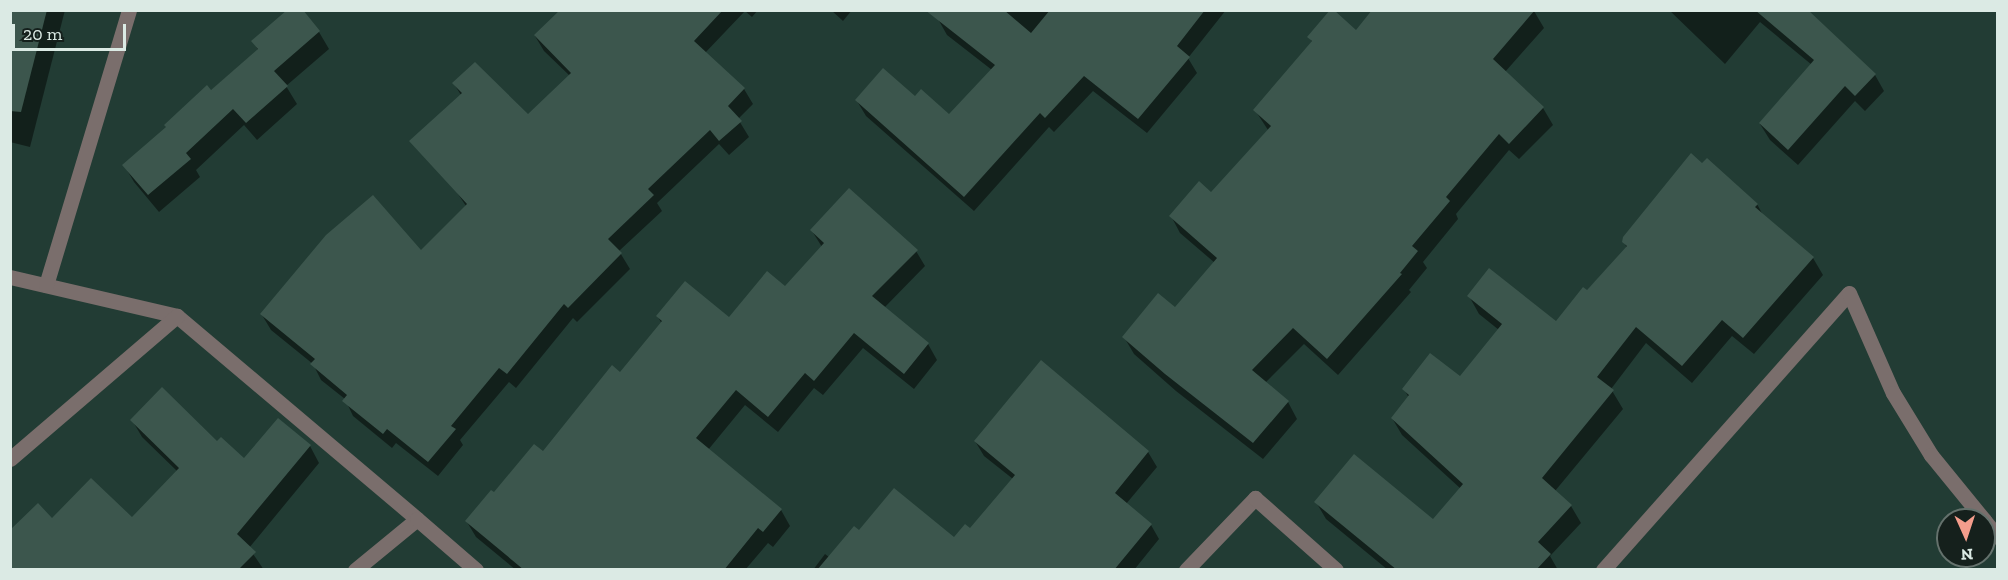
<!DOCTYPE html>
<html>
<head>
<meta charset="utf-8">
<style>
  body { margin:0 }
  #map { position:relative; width:2008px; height:580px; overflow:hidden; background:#223c34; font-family:"Zilla Slab",serif }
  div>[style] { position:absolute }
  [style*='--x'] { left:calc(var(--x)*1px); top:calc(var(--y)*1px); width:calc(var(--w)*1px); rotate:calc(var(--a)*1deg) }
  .shadow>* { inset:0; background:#0007 }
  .building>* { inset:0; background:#3c564d }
  .minor>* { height:15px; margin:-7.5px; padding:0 7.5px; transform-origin:7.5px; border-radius:7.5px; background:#7a6e6c }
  span { translate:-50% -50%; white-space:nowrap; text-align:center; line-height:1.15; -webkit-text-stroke:6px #15201c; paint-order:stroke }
  .frame { position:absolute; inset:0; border:12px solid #dbeae4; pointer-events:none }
  .north { position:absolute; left:1936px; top:508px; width:60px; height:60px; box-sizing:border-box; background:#15201c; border:2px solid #64716c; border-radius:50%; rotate:177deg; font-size:16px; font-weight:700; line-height:24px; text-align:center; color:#dbeae4 }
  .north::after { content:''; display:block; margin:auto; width:21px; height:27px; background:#f49d8c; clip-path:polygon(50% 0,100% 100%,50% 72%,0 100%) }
  .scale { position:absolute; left:12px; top:24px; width:114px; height:27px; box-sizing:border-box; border:3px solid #dbeae4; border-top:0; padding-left:8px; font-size:18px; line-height:21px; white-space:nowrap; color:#dbeae4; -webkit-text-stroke:4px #15201c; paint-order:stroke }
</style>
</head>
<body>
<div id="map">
  <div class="shadow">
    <div style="clip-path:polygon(10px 10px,65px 10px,30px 147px,10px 142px)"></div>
    <div style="clip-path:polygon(561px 10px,758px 10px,752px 17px,745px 11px,705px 53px,744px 89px,753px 104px,738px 119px,749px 137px,729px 155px,719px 144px,657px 203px,662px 211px,619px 251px,630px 269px,577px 322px,573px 318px,516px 388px,509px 382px,460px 440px,463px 445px,438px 476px,396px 443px,392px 448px,353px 416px,345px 399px,321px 380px,313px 364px,271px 330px,262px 315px,421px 252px,466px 206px,454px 188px,461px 95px,454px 84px,528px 116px,570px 76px,544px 51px,535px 36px)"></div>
    <div style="clip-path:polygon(831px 10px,852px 10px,843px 21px)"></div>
    <div style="clip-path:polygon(945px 10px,1226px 10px,1188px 58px,1197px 73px,1147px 133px,1093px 91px,1054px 132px,1049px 127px,974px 211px,866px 116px,857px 101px,915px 98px,949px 116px,992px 70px,947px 35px,938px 19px)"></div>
    <div style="clip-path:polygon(1669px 10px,1803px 10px,1875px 75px,1884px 91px,1865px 111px,1855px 101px,1798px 165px,1770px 140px,1760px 124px,1812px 65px,1760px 22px,1725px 64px)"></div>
    <div style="clip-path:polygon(1534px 11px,1544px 28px,1505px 72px,1543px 108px,1553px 125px,1519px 159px,1509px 150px,1456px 214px,1458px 219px,1423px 262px,1427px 268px,1409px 290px,1411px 292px,1338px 375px,1304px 344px,1265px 383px,1288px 402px,1297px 419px,1263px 459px,1176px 391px,1134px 354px,1124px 337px,1175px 309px,1215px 263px,1180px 233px,1171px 216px,1211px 194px,1268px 130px,1255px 110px,1312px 42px,1309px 37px)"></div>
    <div style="clip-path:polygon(319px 32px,329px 49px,286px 86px,297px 104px,257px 140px,244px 125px,196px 170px,200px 177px,159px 212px,134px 182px,124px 165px,258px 50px,253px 41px)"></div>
    <div style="clip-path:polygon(1757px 204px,1764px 217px,1813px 258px,1823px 275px,1754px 354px,1732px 336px,1692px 383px,1646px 343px,1611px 389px,1623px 409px,1555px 491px,1571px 506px,1581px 523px,1550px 556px,1558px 570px,1388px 570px,1326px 519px,1316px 502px,1433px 521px,1461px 489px,1402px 435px,1392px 418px,1409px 398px,1404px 389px,1460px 379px,1499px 330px,1479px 314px,1469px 296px,1556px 323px,1627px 248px,1624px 242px)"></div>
    <div style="clip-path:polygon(812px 231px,916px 251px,925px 266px,884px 308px,928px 344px,937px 360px,914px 389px,863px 348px,823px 395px,814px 388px,778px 432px,745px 405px,708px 450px,781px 510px,790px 526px,773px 547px,768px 543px,745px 570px,516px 570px,476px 537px,467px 522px,543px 453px,621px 374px,662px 324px,658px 317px,729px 319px,785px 288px,822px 247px)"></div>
    <div style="clip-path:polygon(1041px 362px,1148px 452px,1157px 467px,1126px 504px,1151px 525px,1159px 539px,1134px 570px,813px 570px,825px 554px,829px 557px,859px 532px,954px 540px,971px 530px,1013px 479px,984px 456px,975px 441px)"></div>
    <div style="clip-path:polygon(132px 420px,217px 444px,244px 460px,310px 446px,319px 463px,249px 548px,264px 570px,10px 570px,52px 520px,132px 519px,178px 472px,142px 437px)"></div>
  </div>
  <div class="building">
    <div style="clip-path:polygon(10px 10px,47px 10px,21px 112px,10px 111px)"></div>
    <div style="clip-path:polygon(287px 10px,303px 10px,320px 31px,274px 71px,288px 86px,246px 123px,233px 109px,186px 153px,191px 159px,148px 195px,122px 165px,166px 127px,164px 125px,207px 85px,211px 90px,258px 49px,251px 41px)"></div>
    <div style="clip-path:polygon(560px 10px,723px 10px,694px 41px,745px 88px,728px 106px,742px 121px,719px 141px,710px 130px,648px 189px,654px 195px,608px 239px,622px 253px,568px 308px,564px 304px,507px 374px,499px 368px,451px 426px,456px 429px,428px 462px,387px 429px,383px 434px,342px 401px,347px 395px,310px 364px,315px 359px,260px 314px,326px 235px,373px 195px,421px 250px,467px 204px,409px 141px,462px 93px,452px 83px,475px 62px,528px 114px,571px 73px,534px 35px)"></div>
    <div style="clip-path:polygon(925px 10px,1004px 10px,1031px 33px,1050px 10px,1205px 10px,1177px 46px,1190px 57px,1138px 119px,1084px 76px,1045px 118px,1040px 113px,964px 197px,855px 100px,883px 68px,915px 96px,921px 89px,949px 114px,995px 65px)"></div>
    <div style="clip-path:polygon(1330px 10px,1334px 10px,1356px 30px,1372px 10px,1535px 10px,1493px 59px,1544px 107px,1509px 144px,1499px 134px,1446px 197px,1450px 201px,1412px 246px,1418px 251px,1400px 273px,1402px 274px,1327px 359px,1293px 328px,1252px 370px,1289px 401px,1253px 443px,1165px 374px,1122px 337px,1158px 293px,1175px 307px,1217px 258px,1169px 216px,1199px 181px,1211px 192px,1271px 126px,1253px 110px,1312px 41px,1307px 37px)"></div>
    <div style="clip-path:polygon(1755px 10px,1808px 10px,1876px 74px,1855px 96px,1845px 86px,1788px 150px,1759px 123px,1814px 60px)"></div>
    <div style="clip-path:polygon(1691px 153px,1702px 163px,1707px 158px,1758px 204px,1755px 207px,1814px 257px,1743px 338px,1722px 320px,1682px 366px,1636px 327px,1597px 377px,1614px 390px,1542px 478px,1572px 505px,1538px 542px,1551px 554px,1536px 570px,1397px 570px,1314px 502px,1354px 454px,1433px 519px,1463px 484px,1391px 418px,1409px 395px,1402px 389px,1430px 353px,1460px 376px,1502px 324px,1467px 296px,1489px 268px,1556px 321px,1583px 287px,1587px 290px,1627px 246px,1622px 242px,1623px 237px)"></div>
    <div style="clip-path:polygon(849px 188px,918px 250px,872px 296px,929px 343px,904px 374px,854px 333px,814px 381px,805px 373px,768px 417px,736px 390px,696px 438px,782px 509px,763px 532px,758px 528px,724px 570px,524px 570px,465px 521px,491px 490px,494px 492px,534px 444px,543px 451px,612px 365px,620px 372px,662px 321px,656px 316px,685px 281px,729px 317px,767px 271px,785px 286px,824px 243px,810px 230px)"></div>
    <div style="clip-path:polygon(1041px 360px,1149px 451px,1115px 493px,1152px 524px,1114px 570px,817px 570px,854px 526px,859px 530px,894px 488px,954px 537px,965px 524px,970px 528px,1015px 475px,974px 441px)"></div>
    <div style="clip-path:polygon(162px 387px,217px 441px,221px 437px,244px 458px,278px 418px,311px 445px,237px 534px,256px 552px,238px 570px,10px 570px,10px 530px,38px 503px,52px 518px,91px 478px,132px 517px,179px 468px,130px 420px)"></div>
  </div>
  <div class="minor">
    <div style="--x:10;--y:277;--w:171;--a:13.1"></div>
    <div style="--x:177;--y:316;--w:314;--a:40.2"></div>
    <div style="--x:46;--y:285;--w:287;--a:-73.2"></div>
    <div style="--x:10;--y:459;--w:220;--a:-40.6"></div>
    <div style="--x:1984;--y:520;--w:22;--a:51"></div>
    <div style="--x:355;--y:570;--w:80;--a:-39.4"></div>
    <div style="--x:417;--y:519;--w:78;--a:40.8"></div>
    <div style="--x:1186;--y:570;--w:100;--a:-46.2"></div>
    <div style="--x:1255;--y:498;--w:108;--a:41.6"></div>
    <div style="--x:1603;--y:570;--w:370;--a:-48.4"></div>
    <div style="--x:1849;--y:293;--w:109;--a:66.3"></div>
    <div style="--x:1893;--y:393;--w:73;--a:58.5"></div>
    <div style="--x:1931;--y:455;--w:84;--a:50.8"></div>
  </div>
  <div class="frame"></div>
  <div class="north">N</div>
  <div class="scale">20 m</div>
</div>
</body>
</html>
